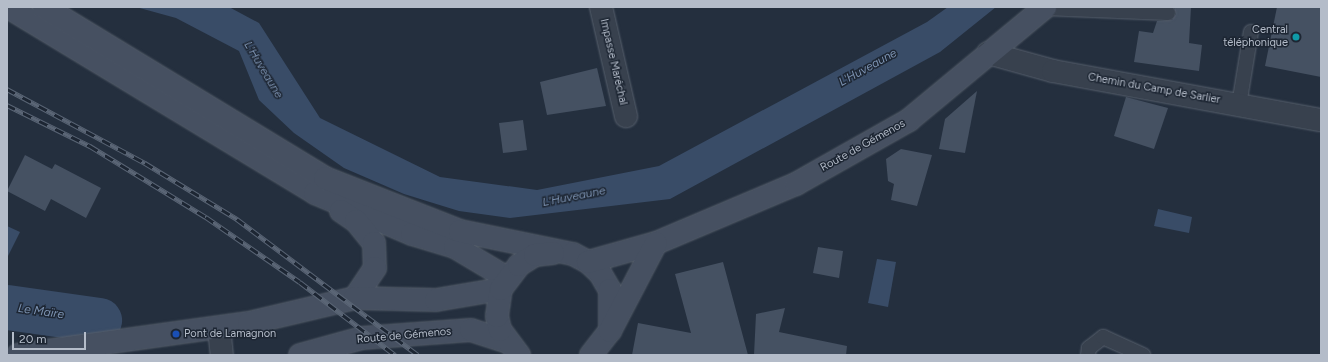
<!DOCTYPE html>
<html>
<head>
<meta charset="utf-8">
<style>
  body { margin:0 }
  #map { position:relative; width:1328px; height:362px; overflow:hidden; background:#242f3e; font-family:Figtree,sans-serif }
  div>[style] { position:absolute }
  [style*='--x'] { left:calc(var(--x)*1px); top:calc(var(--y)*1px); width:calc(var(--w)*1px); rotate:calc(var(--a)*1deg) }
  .water>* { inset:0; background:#394c67 }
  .river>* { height:45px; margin:-22.5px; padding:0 22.5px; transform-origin:22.5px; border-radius:22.5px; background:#394c67 }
  .building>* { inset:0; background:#455162 }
  .roads { filter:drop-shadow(0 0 1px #565f6c) drop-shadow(0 0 1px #565f6c) }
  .lane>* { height:14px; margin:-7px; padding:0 7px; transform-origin:7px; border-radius:7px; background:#38414e }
  .street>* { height:22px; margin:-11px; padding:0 11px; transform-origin:11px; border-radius:11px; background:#38414e }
  .secondary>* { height:22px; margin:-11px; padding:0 11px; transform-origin:11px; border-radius:11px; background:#465061 }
  .rail>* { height:4.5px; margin-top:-2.25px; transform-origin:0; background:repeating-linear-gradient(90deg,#1d2633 0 9px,#5a6575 0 18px); box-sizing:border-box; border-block:1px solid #5a6575 }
  .dots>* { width:11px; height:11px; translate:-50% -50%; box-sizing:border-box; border:2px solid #1d2633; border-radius:50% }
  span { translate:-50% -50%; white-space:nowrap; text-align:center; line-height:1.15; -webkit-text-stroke:3px #1d2633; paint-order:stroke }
  .poi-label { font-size:11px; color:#b4bcc9 }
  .right { translate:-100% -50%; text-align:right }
  .left { translate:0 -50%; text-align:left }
  .street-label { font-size:11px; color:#b4bcc9 }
  .water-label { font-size:12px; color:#7c92b1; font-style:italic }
  .frame { position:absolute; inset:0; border:8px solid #b4bcc9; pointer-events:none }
  .scale { position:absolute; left:12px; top:332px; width:74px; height:18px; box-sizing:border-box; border:2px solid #b4bcc9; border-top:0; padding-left:5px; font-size:12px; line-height:14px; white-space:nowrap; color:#b4bcc9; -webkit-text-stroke:3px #1d2633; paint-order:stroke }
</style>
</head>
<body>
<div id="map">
  <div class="water">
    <div style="clip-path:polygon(136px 7px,229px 7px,259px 23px,320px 118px,440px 177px,537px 190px,659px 166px,927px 22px,948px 7px,996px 7px,940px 52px,670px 199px,510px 218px,459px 211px,404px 194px,344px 168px,294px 133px,259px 100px,239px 51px,176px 18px)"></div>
    <div style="clip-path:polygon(1158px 209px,1192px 217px,1189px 233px,1154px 226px)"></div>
    <div style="clip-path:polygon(7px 226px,20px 232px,7px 258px)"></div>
    <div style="clip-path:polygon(877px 259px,896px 262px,888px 307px,868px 303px)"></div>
  </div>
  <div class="river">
    <div style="--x:7;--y:307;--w:93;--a:8"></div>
  </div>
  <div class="building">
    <div style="clip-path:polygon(1174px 7px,1191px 7px,1189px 43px,1202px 45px,1199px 71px,1134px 62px,1139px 31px,1153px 33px,1157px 21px,1172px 20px,1176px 14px)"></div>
    <div style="clip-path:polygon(1277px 7px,1321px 7px,1321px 77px,1265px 66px)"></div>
    <div style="clip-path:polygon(597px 68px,606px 106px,547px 115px,540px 82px)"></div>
    <div style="clip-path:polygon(977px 91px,965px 153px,939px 149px,945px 119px)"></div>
    <div style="clip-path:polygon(1126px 97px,1168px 108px,1154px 149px,1114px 136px)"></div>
    <div style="clip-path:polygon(523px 120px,527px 150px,503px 153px,499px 123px)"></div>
    <div style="clip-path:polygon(901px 149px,932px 155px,917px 206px,891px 200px,894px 184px,888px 181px,886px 159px)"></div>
    <div style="clip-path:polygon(25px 155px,52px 169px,55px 164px,101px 188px,86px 218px,51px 199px,45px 211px,7px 191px)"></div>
    <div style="clip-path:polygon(818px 247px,843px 251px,839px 278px,813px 273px)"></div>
    <div style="clip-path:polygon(723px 262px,748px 355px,632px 355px,638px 323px,691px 333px,675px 274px)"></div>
    <div style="clip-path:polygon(785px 308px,779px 332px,847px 346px,846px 355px,754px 355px,756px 314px)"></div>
  </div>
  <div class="roads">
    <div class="lane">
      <div style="--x:1044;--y:8;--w:124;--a:2.3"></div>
      <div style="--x:1239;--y:105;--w:74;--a:-80.7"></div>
      <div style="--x:1088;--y:355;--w:7;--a:-82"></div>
      <div style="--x:1089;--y:348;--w:18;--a:-38"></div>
      <div style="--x:1103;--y:337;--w:44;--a:24.2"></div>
    </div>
    <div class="street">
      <div style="--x:601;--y:7;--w:112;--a:77.1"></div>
      <div style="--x:988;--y:53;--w:67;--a:15.5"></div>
      <div style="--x:1053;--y:71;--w:272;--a:10.4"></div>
      <div style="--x:219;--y:328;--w:27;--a:84"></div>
    </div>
    <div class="secondary">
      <div style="--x:8;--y:7;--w:359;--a:31.2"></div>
      <div style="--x:315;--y:193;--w:105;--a:22.9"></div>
      <div style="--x:412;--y:234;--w:45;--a:16.8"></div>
      <div style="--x:455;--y:247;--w:61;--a:30.8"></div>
      <div style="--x:44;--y:7;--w:329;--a:31.3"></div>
      <div style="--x:325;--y:178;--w:145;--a:21.4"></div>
      <div style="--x:460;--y:231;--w:115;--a:11.5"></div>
      <div style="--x:573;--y:254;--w:17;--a:28"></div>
      <div style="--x:588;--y:262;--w:16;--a:43"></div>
      <div style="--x:600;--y:273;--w:20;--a:60"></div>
      <div style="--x:610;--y:290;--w:41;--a:90"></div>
      <div style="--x:341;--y:211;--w:18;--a:34"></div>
      <div style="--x:356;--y:221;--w:28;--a:51"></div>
      <div style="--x:374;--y:243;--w:25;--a:88"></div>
      <div style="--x:375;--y:268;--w:36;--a:124"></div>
      <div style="--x:588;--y:262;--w:71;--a:-15.6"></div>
      <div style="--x:656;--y:243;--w:152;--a:-22.9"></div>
      <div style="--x:796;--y:184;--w:130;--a:-29.5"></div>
      <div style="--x:909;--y:120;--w:177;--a:-39.7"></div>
      <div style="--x:18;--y:355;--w:233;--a:-7.9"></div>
      <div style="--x:249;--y:323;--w:109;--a:-13.3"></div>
      <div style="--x:355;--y:298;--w:81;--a:1.4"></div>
      <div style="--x:436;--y:300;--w:66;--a:-9.6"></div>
      <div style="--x:300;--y:355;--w:64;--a:-15.3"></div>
      <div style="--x:362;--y:338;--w:109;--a:-4.2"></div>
      <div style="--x:471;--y:330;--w:38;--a:18"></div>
      <div style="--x:519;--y:355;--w:31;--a:-127"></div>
      <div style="--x:500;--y:330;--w:14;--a:-102"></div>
      <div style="--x:497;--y:316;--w:27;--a:-82"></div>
      <div style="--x:501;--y:289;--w:30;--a:-53"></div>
      <div style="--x:519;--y:265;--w:19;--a:-32"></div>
      <div style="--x:535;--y:255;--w:18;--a:-6"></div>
      <div style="--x:591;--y:355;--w:31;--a:-52"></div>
      <div style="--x:610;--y:331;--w:99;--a:-62.4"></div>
    </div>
  </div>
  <div class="rail">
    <div style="--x:7;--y:89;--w:157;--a:28.2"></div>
    <div style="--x:145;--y:163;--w:108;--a:31.3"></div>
    <div style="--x:237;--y:219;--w:226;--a:36.9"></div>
    <div style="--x:7;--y:105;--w:93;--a:26.3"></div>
    <div style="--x:90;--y:146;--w:136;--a:31.5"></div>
    <div style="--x:206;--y:217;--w:114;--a:34.7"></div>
    <div style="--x:300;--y:282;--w:120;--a:37.5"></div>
  </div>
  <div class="dots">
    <div style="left:1296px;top:37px;background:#0f9aa8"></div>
    <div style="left:176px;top:334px;background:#1a4fb4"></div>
  </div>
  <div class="poi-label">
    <span class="right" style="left:1288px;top:37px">Central<br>téléphonique</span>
    <span class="left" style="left:184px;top:334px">Pont de Lamagnon</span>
  </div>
  <div class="street-label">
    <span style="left:613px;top:62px;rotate:77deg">Impasse Maréchal</span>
    <span style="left:1154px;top:89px;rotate:10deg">Chemin du Camp de Sarlier</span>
    <span style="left:863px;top:146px;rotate:-29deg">Route de Gémenos</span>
    <span style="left:404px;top:336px;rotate:-5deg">Route de Gémenos</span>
  </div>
  <div class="water-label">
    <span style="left:868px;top:68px;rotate:-29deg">L'Huveaune</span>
    <span style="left:263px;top:70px;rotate:59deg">L'Huveaune</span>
    <span style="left:574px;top:197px;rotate:-11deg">L'Huveaune</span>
    <span style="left:41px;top:312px;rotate:8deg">Le Maïre</span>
  </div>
  <div class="frame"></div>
  <div class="scale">20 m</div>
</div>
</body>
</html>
